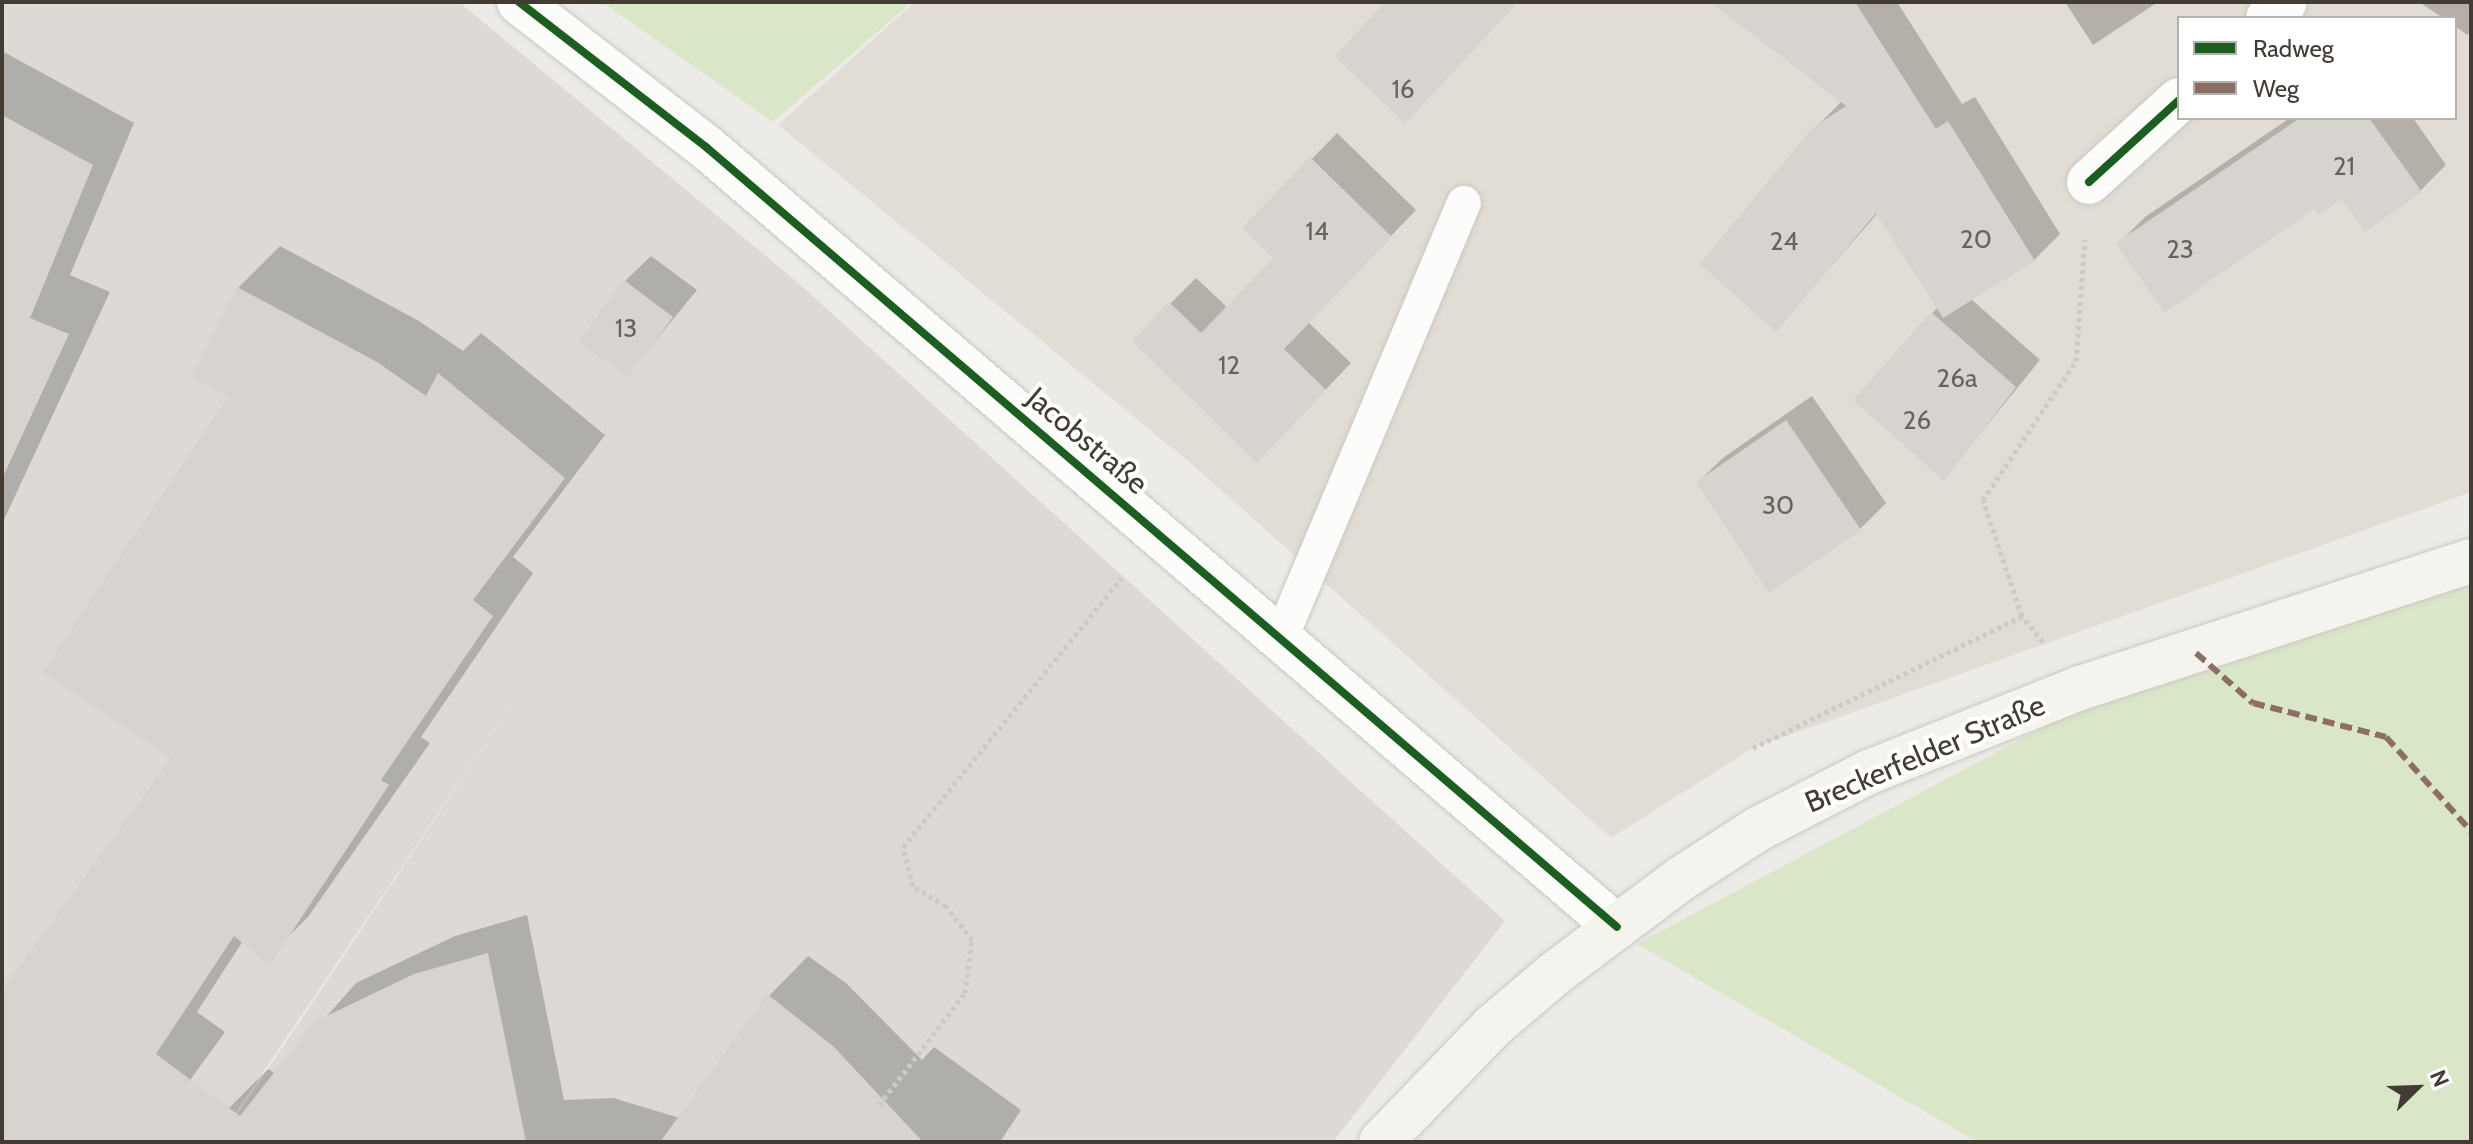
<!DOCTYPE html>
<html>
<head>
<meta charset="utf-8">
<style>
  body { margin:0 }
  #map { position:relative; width:2473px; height:1144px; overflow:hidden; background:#edebe7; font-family:Cabin,sans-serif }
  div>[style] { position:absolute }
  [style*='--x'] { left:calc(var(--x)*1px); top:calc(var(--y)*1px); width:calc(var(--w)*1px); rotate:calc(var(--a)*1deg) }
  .residential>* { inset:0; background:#e1ddd4 }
  .industrial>* { inset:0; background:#dddad5 }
  .green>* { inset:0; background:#dae6c8 }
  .shadow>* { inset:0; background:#0003 }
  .building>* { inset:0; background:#d7d4cf }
  .path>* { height:5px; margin-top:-2.5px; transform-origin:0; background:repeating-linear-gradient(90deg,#cbcac6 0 4px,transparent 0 8px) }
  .roads { filter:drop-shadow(0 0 2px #c9c7c3) drop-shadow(0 0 2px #c9c7c3) }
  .service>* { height:34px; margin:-17px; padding:0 17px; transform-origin:17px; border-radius:17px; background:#fcfcfb }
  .minor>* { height:44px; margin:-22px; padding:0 22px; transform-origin:22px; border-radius:22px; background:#fcfcfb }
  .secondary>* { height:44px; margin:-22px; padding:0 22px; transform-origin:22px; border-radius:22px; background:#f5f3ed }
  .quiet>* { height:6px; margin-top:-3px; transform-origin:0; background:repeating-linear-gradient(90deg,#8d6e63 0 12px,transparent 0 18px) }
  .cycleway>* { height:8px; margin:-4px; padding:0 4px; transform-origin:4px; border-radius:4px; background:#1b5e20 }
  span { translate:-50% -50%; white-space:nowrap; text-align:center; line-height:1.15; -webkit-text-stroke:8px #fff; paint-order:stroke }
  .number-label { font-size:26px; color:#68635c }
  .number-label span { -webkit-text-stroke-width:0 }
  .street-label { font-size:30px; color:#423c34 }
  .frame { position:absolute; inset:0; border:4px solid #423c34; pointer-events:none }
  .legend { position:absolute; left:2177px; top:16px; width:280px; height:104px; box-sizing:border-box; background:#fff; border:2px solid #b3b1ae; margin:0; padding:10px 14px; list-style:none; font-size:24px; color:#423c34 }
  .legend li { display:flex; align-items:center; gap:16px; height:40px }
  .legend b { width:40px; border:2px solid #b3b1ae }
  .north { position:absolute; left:2377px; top:1048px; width:80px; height:80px; -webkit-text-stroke:6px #fff; paint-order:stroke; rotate:67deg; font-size:22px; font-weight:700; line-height:32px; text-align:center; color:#423c34 }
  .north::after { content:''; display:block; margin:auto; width:28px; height:36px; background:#423c34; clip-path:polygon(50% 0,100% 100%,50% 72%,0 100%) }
</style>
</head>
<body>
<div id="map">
  <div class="residential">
    <div style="clip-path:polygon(evenodd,915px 2px,2471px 2px,2471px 492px,1753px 748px,1611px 838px,1194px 466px,778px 125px,915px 2px,2179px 18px,2455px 18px,2455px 118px,2179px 118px,2179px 18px)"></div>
  </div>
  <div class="industrial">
    <div style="clip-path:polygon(2px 2px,459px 2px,796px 281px,1505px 921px,1333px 1142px,219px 1142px,528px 680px,216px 1142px,2px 1142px)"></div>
  </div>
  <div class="green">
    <div style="clip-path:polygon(602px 2px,912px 2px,773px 122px)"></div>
    <div style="clip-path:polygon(2471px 575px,2471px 1142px,1977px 1142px,1637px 944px,2057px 720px)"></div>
  </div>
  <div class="shadow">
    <div style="clip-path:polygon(1743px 2px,1897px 2px,1962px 104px,1975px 97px,2060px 234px,2034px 260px,1971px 299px,2040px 360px,1944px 478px,1856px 400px,1938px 307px,1878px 213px,1776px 329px,1814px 129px,1842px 101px)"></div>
    <div style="clip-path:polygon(2065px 2px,2158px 2px,2093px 45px)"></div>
    <div style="clip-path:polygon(2419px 2px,2471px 2px,2471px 31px,2467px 35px,2455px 26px,2455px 18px,2443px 18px)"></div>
    <div style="clip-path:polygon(2px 51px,134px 123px,70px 275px,110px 292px,2px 524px)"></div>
    <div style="clip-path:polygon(2290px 118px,2413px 118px,2446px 165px,2420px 191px,2342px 196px,2315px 207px,2119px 243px,2145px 217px)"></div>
    <div style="clip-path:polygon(1337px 133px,1416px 210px,1308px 322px,1351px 363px,1283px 434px,1170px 304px,1196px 278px,1228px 308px,1276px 258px,1245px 228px)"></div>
    <div style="clip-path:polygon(280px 246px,419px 321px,463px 351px,481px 333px,605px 435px,513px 557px,533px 573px,421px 737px,430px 743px,308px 917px,266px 959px,243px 941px,197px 1012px,225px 1032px,145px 1142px,2px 1142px,2px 994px,174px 757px,231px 396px,238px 288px)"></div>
    <div style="clip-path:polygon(651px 256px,697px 290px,628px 374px,625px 281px)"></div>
    <div style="clip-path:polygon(1812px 396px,1886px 503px,1860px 529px,1770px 590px,1698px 482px,1724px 457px)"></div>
    <div style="clip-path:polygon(527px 915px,564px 1100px,613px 1098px,680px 1118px,769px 996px,808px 956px,846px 983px,922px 1060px,934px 1047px,1021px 1110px,1000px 1142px,219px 1142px,229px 1108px,268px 1069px,276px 1074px,356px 983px,455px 936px)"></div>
  </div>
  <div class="building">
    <div style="clip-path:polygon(1385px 2px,1518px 2px,1405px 124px,1335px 56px)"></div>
    <div style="clip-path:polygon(1710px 2px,1855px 2px,1936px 129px,1948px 121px,2035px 261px,1943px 318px,1876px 213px,1776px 332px,1700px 264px,1812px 128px,1846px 106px)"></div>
    <div style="clip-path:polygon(2px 115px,93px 165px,30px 318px,69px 334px,2px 479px)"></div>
    <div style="clip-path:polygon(2300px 118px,2369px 118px,2422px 192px,2365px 232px,2342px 199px,2318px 215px,2314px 209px,2164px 313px,2116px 243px)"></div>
    <div style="clip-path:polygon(1310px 157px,1392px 237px,1284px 349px,1326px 390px,1257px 463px,1132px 341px,1169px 302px,1201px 333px,1273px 258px,1242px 228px)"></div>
    <div style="clip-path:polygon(624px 280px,673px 317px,628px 377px,578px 342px)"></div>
    <div style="clip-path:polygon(237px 287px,377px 362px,426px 396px,438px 373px,565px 478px,473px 600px,493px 616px,381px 780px,389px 785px,270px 965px,234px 936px,156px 1054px,192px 1081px,187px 1090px,197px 1084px,240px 1116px,314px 1022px,414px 974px,488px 953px,526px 1142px,2px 1142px,2px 990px,171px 758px,42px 672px,228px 397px,192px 377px)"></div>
    <div style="clip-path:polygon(1931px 312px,2016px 387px,1944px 481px,1853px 400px)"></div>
    <div style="clip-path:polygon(1786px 420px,1861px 530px,1769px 593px,1696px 482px)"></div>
    <div style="clip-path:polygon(767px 994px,833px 1046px,923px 1142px,660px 1142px)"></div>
  </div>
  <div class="path">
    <div style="--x:2043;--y:642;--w:33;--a:-129"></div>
    <div style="--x:2022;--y:616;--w:122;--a:-108.6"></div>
    <div style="--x:1983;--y:500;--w:167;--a:-56.2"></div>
    <div style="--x:2076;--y:361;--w:122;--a:-85.8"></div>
    <div style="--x:1753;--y:748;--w:300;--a:-26.1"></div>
    <div style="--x:879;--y:1105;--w:141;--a:-52.5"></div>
    <div style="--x:965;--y:993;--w:53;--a:-82.5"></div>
    <div style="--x:972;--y:940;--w:43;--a:-127.4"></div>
    <div style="--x:946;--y:906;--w:39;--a:-149"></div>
    <div style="--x:913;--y:886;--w:40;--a:-104.4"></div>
    <div style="--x:903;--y:847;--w:347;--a:-50.9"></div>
  </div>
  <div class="roads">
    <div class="service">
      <div style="--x:1281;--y:638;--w:472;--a:-67.2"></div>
    </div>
    <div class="minor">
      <div style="--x:519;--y:2;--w:237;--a:37.8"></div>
      <div style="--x:706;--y:147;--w:1199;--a:40.57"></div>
      <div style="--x:2268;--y:18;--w:23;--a:-43"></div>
      <div style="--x:2089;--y:182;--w:122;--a:-42.3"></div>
    </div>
    <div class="secondary">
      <div style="--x:1381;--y:1142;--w:161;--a:-46"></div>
      <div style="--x:1493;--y:1026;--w:80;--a:-40.4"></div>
      <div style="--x:1554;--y:974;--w:160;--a:-36.9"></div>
      <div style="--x:1682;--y:878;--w:90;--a:-32.8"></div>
      <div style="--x:1758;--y:829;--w:125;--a:-27.2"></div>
      <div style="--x:1869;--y:772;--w:227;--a:-21.7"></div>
      <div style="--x:2080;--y:688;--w:411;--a:-18"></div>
    </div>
  </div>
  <div class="quiet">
    <div style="--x:2196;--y:653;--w:76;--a:41.3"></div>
    <div style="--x:2253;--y:703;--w:137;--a:14.3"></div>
    <div style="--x:2386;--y:737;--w:127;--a:47.9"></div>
  </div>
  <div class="cycleway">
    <div style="--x:519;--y:2;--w:237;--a:37.8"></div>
    <div style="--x:706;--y:147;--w:1199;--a:40.57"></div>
    <div style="--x:2089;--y:182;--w:122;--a:-42.3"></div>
  </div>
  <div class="number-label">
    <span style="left:1403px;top:90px">16</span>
    <span style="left:2344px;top:167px">21</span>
    <span style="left:1317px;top:232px">14</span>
    <span style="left:1976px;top:240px">20</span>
    <span style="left:1784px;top:242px">24</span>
    <span style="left:2180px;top:250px">23</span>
    <span style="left:626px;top:329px">13</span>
    <span style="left:1229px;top:366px">12</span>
    <span style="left:1957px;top:379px">26a</span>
    <span style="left:1917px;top:421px">26</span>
    <span style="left:1778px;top:506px">30</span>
  </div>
  <div class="street-label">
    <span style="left:1087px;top:441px;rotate:40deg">Jacobstraße</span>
    <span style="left:1925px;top:754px;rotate:-23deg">Breckerfelder Straße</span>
  </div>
  <div class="frame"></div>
  <ul class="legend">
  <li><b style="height:10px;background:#1b5e20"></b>Radweg</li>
  <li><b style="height:10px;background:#8d6e63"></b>Weg</li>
  </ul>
  <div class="north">N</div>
</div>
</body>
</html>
